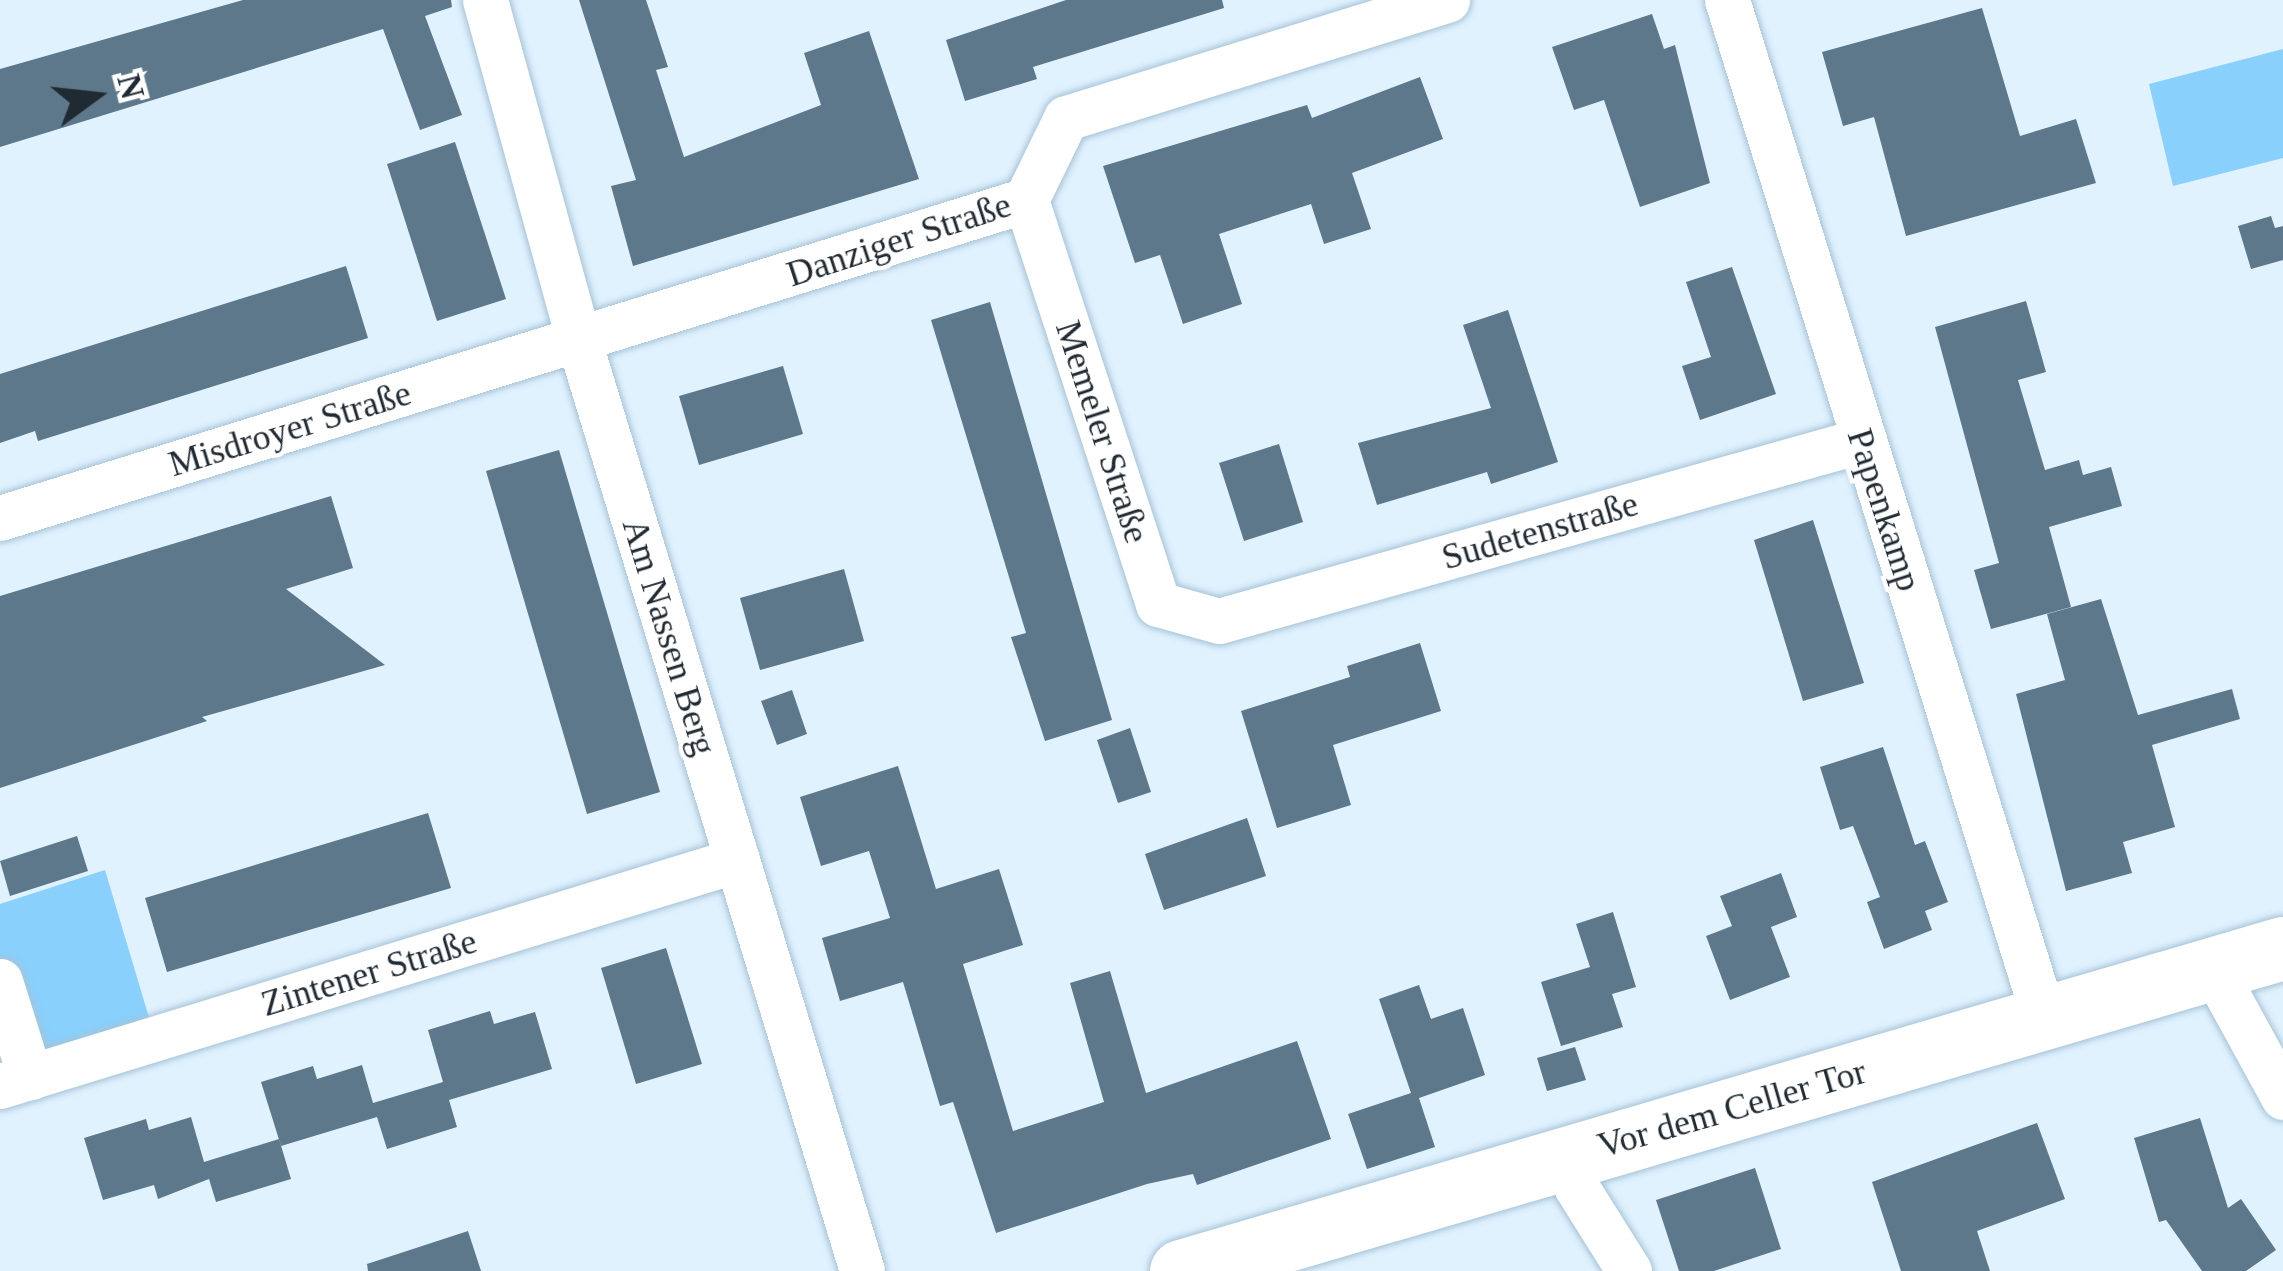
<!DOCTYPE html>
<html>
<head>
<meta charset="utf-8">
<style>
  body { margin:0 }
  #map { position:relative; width:2283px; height:1271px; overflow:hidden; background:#e0f2fe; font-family:Georgia,serif }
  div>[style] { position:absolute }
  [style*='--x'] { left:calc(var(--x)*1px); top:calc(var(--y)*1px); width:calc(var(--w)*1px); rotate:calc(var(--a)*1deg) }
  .green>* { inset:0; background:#89d0fc }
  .building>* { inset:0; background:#5c788a }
  .roads { filter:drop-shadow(0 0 3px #a6c3d7) drop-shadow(0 0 3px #a6c3d7) }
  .street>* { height:45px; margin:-22.5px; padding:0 22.5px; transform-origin:22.5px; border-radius:22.5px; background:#fff }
  .secondary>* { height:63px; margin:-31.5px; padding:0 31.5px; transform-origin:31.5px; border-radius:31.5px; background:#fff }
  span { translate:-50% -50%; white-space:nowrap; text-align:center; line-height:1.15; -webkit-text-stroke:9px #fff; paint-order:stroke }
  .street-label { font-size:36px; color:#1f2a32 }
  .north { position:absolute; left:36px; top:36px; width:120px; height:120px; -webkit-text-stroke:9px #fff; paint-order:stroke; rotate:75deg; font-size:33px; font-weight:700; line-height:48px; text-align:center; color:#1f2a32 }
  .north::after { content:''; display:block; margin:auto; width:42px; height:54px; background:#1f2a32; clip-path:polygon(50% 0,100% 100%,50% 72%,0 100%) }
</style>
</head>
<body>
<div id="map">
  <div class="green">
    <div style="clip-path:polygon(2283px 49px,2283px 158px,2173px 186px,2149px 84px)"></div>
    <div style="clip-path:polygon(105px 870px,153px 1031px,34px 1068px,0 961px,0 904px)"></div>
  </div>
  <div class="building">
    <div style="clip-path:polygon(243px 0,451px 0,452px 7px,425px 16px,462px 115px,420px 130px,383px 29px,0 147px,0 69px)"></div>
    <div style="clip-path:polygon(579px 0,646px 0,668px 67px,656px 70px,684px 157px,821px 105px,804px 53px,869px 31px,919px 179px,633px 266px,611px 186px,636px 180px)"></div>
    <div style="clip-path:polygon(1066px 0,1222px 0,1224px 8px,1033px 67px,1037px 79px,965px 101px,946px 40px)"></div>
    <div style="clip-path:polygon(1982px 8px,2020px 136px,2076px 119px,2096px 183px,1906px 236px,1874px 117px,1843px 126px,1822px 52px)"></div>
    <div style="clip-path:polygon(1652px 14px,1664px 49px,1675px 45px,1710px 183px,1640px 207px,1604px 100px,1574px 110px,1552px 47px)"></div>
    <div style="clip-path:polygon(1420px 77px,1443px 139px,1352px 173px,1371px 229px,1324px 244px,1311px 204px,1219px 234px,1242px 304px,1183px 324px,1160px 255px,1135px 263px,1103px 166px,1307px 105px,1312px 118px)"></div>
    <div style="clip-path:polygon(455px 142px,506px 299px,437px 321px,387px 164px)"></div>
    <div style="clip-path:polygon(2271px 216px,2275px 228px,2283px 226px,2283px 260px,2251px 269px,2238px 226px)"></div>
    <div style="clip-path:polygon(346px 266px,368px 338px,38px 441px,35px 431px,0 443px,0 374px)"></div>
    <div style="clip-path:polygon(1732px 267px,1776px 394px,1700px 420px,1682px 366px,1711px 357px,1686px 282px)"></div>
    <div style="clip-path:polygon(2026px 301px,2046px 372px,2018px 380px,2045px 470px,2079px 460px,2083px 475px,2111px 467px,2122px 506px,2049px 527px,2071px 607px,1991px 629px,1974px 570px,1999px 563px,1935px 327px)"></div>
    <div style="clip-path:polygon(990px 302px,1112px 720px,1045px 741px,1011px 637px,1026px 633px,931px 320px)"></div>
    <div style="clip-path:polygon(1508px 310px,1558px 462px,1491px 484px,1487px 472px,1377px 505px,1358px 443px,1491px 408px,1463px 325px)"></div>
    <div style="clip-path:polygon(783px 366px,803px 434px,699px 465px,679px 396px)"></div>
    <div style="clip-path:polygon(1279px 444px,1303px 522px,1244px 541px,1219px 463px)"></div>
    <div style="clip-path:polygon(559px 450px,660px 792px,587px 814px,486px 471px)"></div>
    <div style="clip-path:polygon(331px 496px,353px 568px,286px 589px,385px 665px,202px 717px,207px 721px,0 788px,0 596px)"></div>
    <div style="clip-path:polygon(1813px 520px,1864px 683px,1803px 701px,1754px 540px)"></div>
    <div style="clip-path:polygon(844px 569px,864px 641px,760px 670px,740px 598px)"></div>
    <div style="clip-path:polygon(2101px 599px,2138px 715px,2232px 689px,2240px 719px,2152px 745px,2175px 827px,2123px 842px,2132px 873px,2066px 891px,2016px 694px,2065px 680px,2047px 614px)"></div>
    <div style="clip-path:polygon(1420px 643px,1441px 711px,1333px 745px,1351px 805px,1277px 828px,1241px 711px,1350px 677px,1347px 666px)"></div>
    <div style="clip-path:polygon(792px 690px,807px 734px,777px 745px,761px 701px)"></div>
    <div style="clip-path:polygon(1130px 728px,1151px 792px,1118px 803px,1097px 740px)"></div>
    <div style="clip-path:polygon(1883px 747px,1915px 845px,1925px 841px,1948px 902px,1925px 911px,1932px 930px,1884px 949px,1867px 902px,1880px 897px,1853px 826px,1840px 830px,1820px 767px)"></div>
    <div style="clip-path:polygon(898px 766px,936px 889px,999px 869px,1023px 945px,963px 964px,1013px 1131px,1104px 1102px,1070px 983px,1110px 971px,1146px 1093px,1297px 1041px,1331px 1139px,1197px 1185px,1193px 1174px,1147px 1184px,996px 1233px,953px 1102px,940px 1106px,903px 982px,840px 1001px,822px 938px,890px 918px,869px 851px,821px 866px,800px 797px)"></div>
    <div style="clip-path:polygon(428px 813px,451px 888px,167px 972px,145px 898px)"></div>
    <div style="clip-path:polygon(1247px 818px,1266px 876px,1164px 910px,1145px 854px)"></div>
    <div style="clip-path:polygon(77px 836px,88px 871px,10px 896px,0 861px)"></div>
    <div style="clip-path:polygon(1781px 873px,1797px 917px,1771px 927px,1790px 977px,1730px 1000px,1706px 936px,1732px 926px,1720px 896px)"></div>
    <div style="clip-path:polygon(1613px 912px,1636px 987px,1612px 994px,1623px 1027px,1561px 1046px,1541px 982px,1590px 967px,1576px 924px)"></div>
    <div style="clip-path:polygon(666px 948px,702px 1064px,636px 1084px,601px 968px)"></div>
    <div style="clip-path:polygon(1419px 985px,1431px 1019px,1463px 1008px,1485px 1075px,1419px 1098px,1435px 1147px,1367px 1169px,1348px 1114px,1411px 1093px,1379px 999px)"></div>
    <div style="clip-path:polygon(490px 1011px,494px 1024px,535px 1012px,552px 1069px,449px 1100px,457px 1127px,387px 1149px,377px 1117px,281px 1146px,261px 1082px,313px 1066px,317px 1079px,362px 1065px,373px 1103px,443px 1082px,428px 1030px)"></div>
    <div style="clip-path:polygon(1575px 1047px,1586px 1080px,1547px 1091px,1537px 1058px)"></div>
    <div style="clip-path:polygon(191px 1117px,204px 1162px,279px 1139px,291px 1179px,216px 1202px,209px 1179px,158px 1199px,154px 1185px,103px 1200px,84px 1138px,146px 1119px,149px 1130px)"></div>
    <div style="clip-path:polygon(2200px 1118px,2228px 1208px,2241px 1199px,2276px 1250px,2246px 1271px,2202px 1271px,2166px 1220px,2159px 1222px,2134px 1138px)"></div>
    <div style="clip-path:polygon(2037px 1123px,2065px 1199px,1977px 1231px,1990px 1271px,1901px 1271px,1872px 1182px)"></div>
    <div style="clip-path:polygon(1755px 1168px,1781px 1249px,1714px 1271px,1679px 1271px,1656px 1200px)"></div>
    <div style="clip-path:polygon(468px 1231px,481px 1271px,368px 1271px,367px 1264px)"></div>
  </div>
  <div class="roads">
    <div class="street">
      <div style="--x:485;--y:0;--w:354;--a:74.6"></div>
      <div style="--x:579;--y:341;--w:972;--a:73.07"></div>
      <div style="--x:1727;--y:0;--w:1066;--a:72.7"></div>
      <div style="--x:1026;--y:200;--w:425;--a:71.9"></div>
      <div style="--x:1158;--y:604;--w:63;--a:15.6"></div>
      <div style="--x:1219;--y:621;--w:666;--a:-15.69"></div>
      <div style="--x:0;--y:518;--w:1074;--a:-17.22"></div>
      <div style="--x:1026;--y:200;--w:91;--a:-64"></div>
      <div style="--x:1066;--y:118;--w:399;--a:-17.2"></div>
      <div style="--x:2213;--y:969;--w:146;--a:61.3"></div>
      <div style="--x:0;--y:981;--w:101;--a:72.6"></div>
      <div style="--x:0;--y:1086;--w:771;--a:-17.05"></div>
      <div style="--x:1568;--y:1157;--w:32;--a:74"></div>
      <div style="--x:1577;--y:1188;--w:98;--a:57.9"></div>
    </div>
    <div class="secondary">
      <div style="--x:1181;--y:1271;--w:1148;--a:-16.34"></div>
    </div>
  </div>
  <div class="street-label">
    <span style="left:899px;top:240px;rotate:-18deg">Danziger Straße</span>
    <span style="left:290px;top:429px;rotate:-17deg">Misdroyer Straße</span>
    <span style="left:1102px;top:432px;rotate:72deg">Memeler Straße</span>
    <span style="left:1884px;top:510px;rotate:72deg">Papenkamp</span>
    <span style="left:1540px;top:531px;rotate:-16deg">Sudetenstraße</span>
    <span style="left:669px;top:637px;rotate:73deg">Am Nassen Berg</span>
    <span style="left:369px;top:973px;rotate:-17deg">Zintener Straße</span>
    <span style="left:1732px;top:1109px;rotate:-16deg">Vor dem Celler Tor</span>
  </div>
  <div class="north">N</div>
</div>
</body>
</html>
